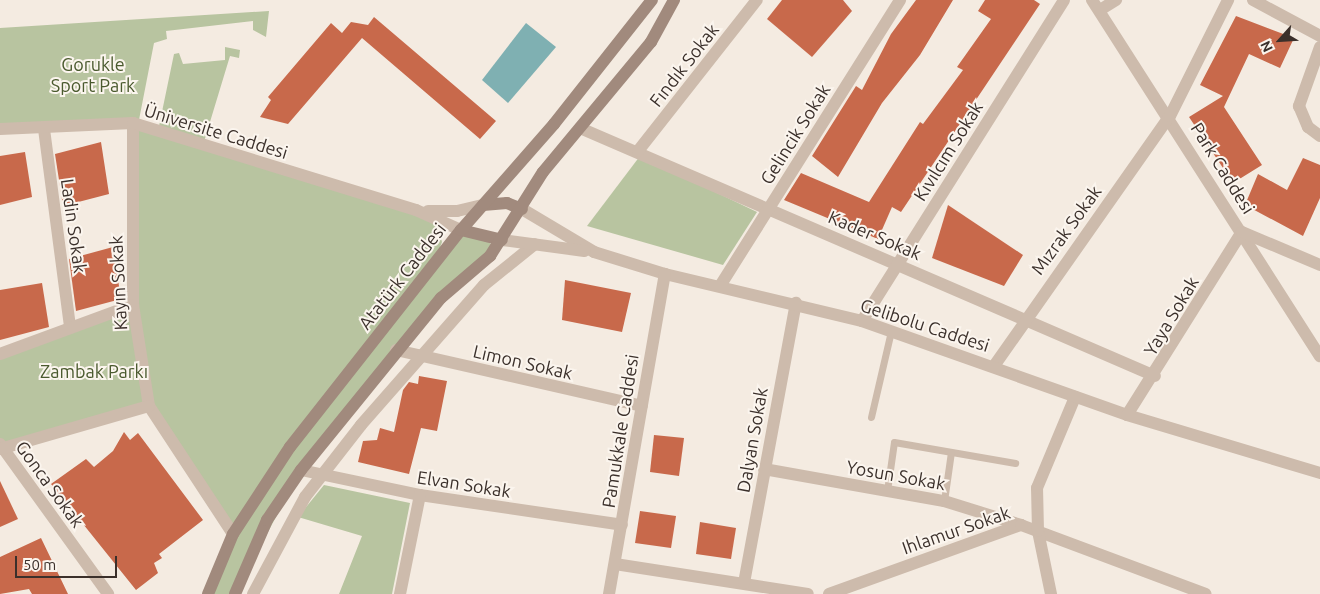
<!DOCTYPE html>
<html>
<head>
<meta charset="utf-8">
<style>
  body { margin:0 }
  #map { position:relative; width:1320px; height:594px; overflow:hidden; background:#f4ebe1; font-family:Ubuntu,sans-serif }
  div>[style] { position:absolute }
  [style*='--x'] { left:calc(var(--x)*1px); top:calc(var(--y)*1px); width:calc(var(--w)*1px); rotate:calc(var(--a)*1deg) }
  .green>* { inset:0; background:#b8c4a0 }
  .water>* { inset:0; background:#7fb0b2 }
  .building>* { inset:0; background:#c8694b }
  .service>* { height:7px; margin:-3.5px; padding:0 3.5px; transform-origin:3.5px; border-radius:3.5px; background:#cdbbac }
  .minor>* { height:12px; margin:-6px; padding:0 6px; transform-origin:6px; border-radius:6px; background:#cdbbac }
  .tertiary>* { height:12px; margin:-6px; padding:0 6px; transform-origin:6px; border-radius:6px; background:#cdbbac }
  .secondary>* { height:12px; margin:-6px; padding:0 6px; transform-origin:6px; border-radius:6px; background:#a18a7d }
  span { translate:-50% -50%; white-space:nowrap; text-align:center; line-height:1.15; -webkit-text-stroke:4px #fbf5ee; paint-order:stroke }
  .park-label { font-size:18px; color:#4a5a2e }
  .street-label { font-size:18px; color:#3b302b }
  .north { position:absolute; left:1255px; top:15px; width:50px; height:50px; -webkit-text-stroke:4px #fbf5ee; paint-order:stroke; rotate:244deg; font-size:14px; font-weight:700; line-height:20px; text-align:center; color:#3b302b }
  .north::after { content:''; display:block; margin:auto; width:18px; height:22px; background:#3b302b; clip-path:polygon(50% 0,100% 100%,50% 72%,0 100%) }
  .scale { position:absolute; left:15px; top:556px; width:102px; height:22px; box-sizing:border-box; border:2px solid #3b302b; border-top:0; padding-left:6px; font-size:15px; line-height:18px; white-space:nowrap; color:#3b302b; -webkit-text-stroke:4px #fbf5ee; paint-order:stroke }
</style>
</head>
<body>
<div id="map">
  <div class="green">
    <div style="clip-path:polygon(269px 11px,266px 37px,253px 30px,253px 21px,166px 31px,167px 39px,154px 43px,138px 125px,158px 131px,174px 54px,179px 53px,183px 64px,225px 60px,225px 47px,240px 50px,239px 58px,230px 56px,203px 145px,416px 210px,437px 224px,442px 242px,435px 261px,458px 234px,484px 238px,493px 246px,441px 298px,301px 470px,235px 594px,209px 594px,233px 534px,149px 406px,0 444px,0 354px,133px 305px,138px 125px,0 129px,0 28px)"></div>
    <div style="clip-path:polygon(640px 156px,757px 212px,723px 265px,587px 226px)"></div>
    <div style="clip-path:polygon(324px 485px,410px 503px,392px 594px,339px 594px,362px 536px,298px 517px)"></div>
  </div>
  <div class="water">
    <div style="clip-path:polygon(526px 23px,556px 47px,508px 103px,482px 80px)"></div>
  </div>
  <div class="building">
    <div style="clip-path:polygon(782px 0,843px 0,852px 11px,812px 57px,767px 19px)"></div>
    <div style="clip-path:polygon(916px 0,953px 0,920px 55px,882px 103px,838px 177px,812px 156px,856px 86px,862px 90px,891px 34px)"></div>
    <div style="clip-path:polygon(985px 0,1034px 0,1040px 4px,901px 212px,892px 207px,878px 239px,784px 200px,801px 173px,869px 202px,920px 122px,923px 124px,963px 70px,957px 67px,991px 19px,978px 11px)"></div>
    <div style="clip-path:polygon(1236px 16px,1294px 38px,1280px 68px,1249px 54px,1224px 107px,1262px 165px,1233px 183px,1189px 117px,1223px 96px,1200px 85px)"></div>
    <div style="clip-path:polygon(374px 17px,496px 121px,480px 139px,362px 38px,288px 124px,260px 117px,271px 100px,268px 97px,331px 23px,342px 33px,351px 22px,368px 25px)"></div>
    <div style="clip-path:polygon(101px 142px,109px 194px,63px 206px,55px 154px)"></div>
    <div style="clip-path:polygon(25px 152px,32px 197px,0 205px,0 156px)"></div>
    <div style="clip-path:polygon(1303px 158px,1320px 165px,1320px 198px,1303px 236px,1245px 205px,1258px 174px,1287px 190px)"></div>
    <div style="clip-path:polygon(948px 205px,1023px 255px,1004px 286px,932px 258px)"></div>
    <div style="clip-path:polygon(113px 247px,121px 299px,76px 311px,69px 259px)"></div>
    <div style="clip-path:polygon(565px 280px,631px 293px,622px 332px,562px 320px)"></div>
    <div style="clip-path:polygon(42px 283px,49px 327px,0 340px,0 290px)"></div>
    <div style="clip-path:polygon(419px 376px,447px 381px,437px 431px,421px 428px,409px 474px,358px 462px,363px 441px,377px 440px,380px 428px,394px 432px,403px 390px,409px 382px,418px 384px)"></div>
    <div style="clip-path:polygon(124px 432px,130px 440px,138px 433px,203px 520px,159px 554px,162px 558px,154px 563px,158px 573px,136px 590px,51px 484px,86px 459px,94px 467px,113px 451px)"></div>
    <div style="clip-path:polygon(654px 435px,684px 438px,679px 476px,650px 472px)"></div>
    <div style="clip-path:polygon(0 481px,18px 519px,0 527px)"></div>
    <div style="clip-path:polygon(640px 511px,676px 516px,671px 548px,635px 543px)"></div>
    <div style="clip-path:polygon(700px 522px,736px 528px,731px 559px,696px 554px)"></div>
    <div style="clip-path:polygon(41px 538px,68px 594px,32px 594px,29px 589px,0 594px,0 557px)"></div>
  </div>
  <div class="service">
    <div style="--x:871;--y:417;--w:88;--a:-76.9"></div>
    <div style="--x:887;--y:491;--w:49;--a:-81.9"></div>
    <div style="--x:894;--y:442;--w:123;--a:9.8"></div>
    <div style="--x:944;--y:501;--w:49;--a:-81.9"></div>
  </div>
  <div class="minor">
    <div style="--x:1092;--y:0;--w:423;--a:57.4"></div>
    <div style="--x:1253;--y:0;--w:76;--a:28.2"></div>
    <div style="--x:1100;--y:10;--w:19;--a:-32"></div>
    <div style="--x:1320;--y:47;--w:63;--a:109.6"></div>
    <div style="--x:1299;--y:106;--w:23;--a:67"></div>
    <div style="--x:1308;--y:127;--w:15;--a:37"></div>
    <div style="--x:133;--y:123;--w:182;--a:90"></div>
    <div style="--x:133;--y:305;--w:102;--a:81"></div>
    <div style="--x:149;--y:406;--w:153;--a:56.7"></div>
    <div style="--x:580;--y:128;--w:626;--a:23.33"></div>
    <div style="--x:44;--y:129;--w:200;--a:82.5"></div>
    <div style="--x:638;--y:151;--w:192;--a:-51.8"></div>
    <div style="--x:720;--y:286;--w:338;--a:-57.8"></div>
    <div style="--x:862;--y:321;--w:379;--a:-57.8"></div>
    <div style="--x:396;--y:350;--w:252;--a:12.8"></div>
    <div style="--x:0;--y:354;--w:142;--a:-20.2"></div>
    <div style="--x:994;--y:366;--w:306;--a:-54.9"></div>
    <div style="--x:1170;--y:116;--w:130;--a:-63.4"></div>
    <div style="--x:1127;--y:415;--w:216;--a:-57.9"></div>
    <div style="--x:1242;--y:232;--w:85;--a:22.9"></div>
    <div style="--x:0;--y:444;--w:185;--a:54.2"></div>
    <div style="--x:0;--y:449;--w:155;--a:-16.1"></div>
    <div style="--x:764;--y:469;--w:183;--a:10.1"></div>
    <div style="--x:944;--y:501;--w:81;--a:17.3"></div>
    <div style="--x:301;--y:470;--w:122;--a:11.9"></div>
    <div style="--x:420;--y:495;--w:204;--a:8.4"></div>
    <div style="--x:615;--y:564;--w:195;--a:8.8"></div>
    <div style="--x:744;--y:583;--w:285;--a:-79.5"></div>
    <div style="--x:253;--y:594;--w:110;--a:-61.8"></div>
    <div style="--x:305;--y:497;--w:91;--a:-52.1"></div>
    <div style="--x:361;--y:425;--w:186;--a:-48.7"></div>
    <div style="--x:484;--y:285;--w:65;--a:-38.8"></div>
    <div style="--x:400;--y:594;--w:101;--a:-78.6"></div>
    <div style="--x:829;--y:594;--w:204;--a:-19.8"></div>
    <div style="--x:1021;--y:525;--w:197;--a:20.5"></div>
    <div style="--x:1051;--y:594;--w:64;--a:-101.7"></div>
    <div style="--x:1038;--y:531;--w:43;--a:-91.3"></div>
    <div style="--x:1037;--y:488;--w:99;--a:-67.3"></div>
  </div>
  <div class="tertiary">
    <div style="--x:0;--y:129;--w:133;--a:-2.6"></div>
    <div style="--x:133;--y:123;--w:296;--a:17.1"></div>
    <div style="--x:416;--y:210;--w:49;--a:24"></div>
    <div style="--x:522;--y:209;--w:84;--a:30.8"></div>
    <div style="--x:594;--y:252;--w:74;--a:17.2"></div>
    <div style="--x:665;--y:274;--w:203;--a:13.4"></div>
    <div style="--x:862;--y:321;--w:281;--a:19.5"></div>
    <div style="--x:1127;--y:415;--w:202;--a:16.7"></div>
    <div style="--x:428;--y:211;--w:29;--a:0"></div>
    <div style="--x:457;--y:211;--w:27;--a:-13"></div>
    <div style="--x:502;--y:240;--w:83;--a:7.6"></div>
    <div style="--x:609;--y:594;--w:325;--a:-80.1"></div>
  </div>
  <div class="secondary">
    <div style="--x:483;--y:205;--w:24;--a:-5"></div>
    <div style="--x:507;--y:203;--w:16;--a:22"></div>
    <div style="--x:461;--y:230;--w:42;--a:13.7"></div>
    <div style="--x:208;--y:594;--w:65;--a:-67.4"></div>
    <div style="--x:233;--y:534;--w:104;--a:-56.8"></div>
    <div style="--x:290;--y:447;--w:276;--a:-51.8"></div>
    <div style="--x:461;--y:230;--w:141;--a:-48.7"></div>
    <div style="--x:554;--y:124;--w:158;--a:-51.7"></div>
    <div style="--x:235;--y:594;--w:81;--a:-66.6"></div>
    <div style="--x:267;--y:520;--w:60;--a:-55.8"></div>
    <div style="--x:301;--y:470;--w:222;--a:-50.9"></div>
    <div style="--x:441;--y:298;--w:65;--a:-40.6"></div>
    <div style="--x:490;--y:256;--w:99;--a:-57.8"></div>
    <div style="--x:543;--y:172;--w:169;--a:-50.3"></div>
    <div style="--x:651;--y:42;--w:48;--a:-61.3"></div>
  </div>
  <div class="park-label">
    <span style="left:93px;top:75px">Gorukle<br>Sport Park</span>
    <span style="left:94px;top:371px">Zambak Parkı</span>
  </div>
  <div class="street-label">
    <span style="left:684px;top:65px;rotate:-52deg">Fındık Sokak</span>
    <span style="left:216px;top:131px;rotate:17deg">Üniversite Caddesi</span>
    <span style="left:795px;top:134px;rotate:-58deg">Gelincik Sokak</span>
    <span style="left:948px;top:151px;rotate:-58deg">Kıvılcım Sokak</span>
    <span style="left:1223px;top:168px;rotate:58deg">Park Caddesi</span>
    <span style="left:74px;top:226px;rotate:82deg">Ladin Sokak</span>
    <span style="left:1066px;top:230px;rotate:-54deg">Mızrak Sokak</span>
    <span style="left:875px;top:235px;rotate:23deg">Kader Sokak</span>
    <span style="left:402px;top:276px;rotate:-52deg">Atatürk Caddesi</span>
    <span style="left:118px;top:283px;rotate:-93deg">Kayın Sokak</span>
    <span style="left:1171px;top:316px;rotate:-59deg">Yaya Sokak</span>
    <span style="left:925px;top:325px;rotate:18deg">Gelibolu Caddesi</span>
    <span style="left:523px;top:362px;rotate:13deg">Limon Sokak</span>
    <span style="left:620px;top:431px;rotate:-81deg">Pamukkale Caddesi</span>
    <span style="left:752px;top:440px;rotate:-80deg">Dalyan Sokak</span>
    <span style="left:896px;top:475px;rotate:10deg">Yosun Sokak</span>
    <span style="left:50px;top:484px;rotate:54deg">Gonca Sokak</span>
    <span style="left:464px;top:484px;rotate:9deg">Elvan Sokak</span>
    <span style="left:956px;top:530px;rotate:-19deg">Ihlamur Sokak</span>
  </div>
  <div class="north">N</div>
  <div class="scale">50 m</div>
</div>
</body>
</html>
